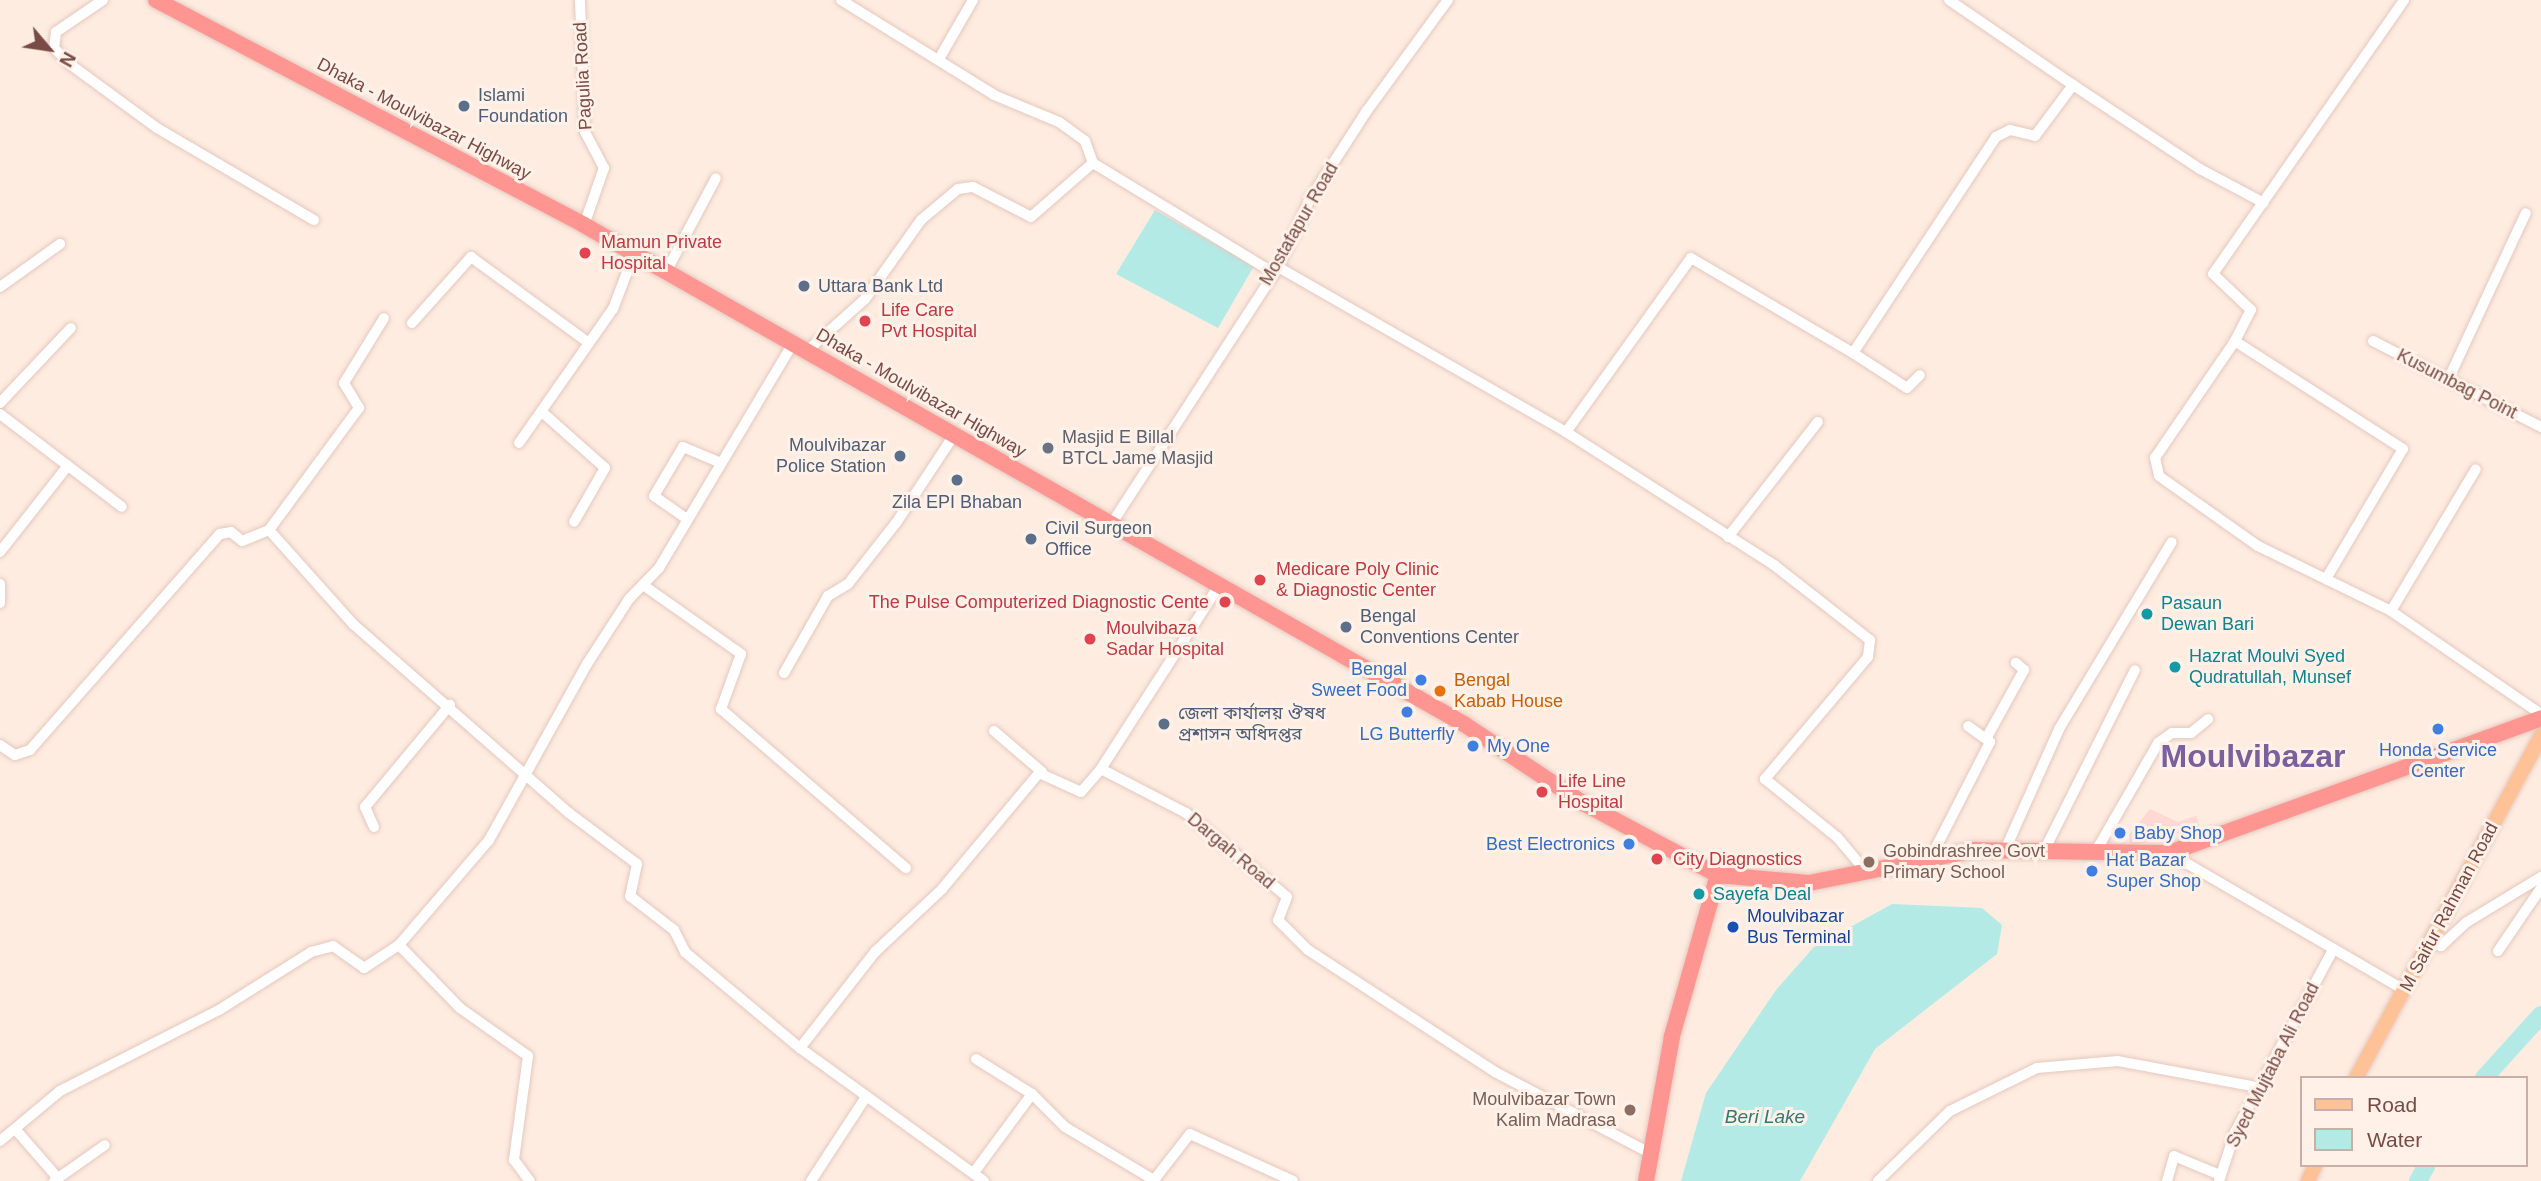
<!DOCTYPE html>
<html>
<head>
<meta charset="utf-8">
<style>
  body { margin:0 }
  #map { position:relative; width:2541px; height:1181px; overflow:hidden; background:#feece0; font-family:Helvetica,"Noto Sans Bengali",sans-serif }
  div>[style] { position:absolute }
  [style*='--x'] { left:calc(var(--x)*1px); top:calc(var(--y)*1px); width:calc(var(--w)*1px); rotate:calc(var(--a)*1deg) }
  .commercial>* { inset:0; background:#ffd7d3 }
  .water>* { inset:0; background:#b3eae6 }
  .river>* { height:18px; margin:-9px; padding:0 9px; transform-origin:9px; border-radius:9px; background:#b3eae6 }
  .roads { filter:drop-shadow(0 0 2px #e5c8be) drop-shadow(0 0 2px #e5c8be) }
  .minor>* { height:10px; margin:-5px; padding:0 5px; transform-origin:5px; border-radius:5px; background:#fff }
  .major>* { height:14px; margin:-7px; padding:0 7px; transform-origin:7px; border-radius:7px; background:#ffc196 }
  .highway>* { height:16px; margin:-8px; padding:0 8px; transform-origin:8px; border-radius:8px; background:#ff9591 }
  .dots>* { width:19px; height:19px; translate:-50% -50%; box-sizing:border-box; border:4px solid #fff1e8; border-radius:50% }
  span { translate:-50% -50%; white-space:nowrap; text-align:center; line-height:1.15; -webkit-text-stroke:6px #fff1e8; paint-order:stroke }
  .street-label { font-size:18px; color:#784c45 }
  .service-label { font-size:18px; color:#4e5e75 }
  .left { translate:0 -50%; text-align:left }
  .right { translate:-100% -50%; text-align:right }
  .health-label { font-size:18px; color:#be3a42 }
  .worship-label { font-size:18px; color:#5b616d }
  .culture-label { font-size:18px; color:#0d838f }
  .shop-label { font-size:18px; color:#366cbe }
  .food-label { font-size:18px; color:#c56008 }
  .education-label { font-size:18px; color:#785e54 }
  .transit-label { font-size:18px; color:#164399 }
  .water-label { font-size:19px; color:#357774; font-style:italic }
  .town-label { font-size:32px; color:#7a609c; font-weight:700 }
  .legend { position:absolute; left:2300px; top:1076px; width:228px; height:91px; box-sizing:border-box; background:#fff1e8; border:2px solid #c9afa7; margin:0; padding:9px 12px; list-style:none; font-size:21px; color:#784c45 }
  .legend li { display:flex; align-items:center; gap:14px; height:35px }
  .legend b { width:35px; border:2px solid #c9afa7 }
  .north { position:absolute; left:14px; top:14px; width:70px; height:70px; -webkit-text-stroke:5px #fff1e8; paint-order:stroke; rotate:119deg; font-size:19px; font-weight:700; line-height:28px; text-align:center; color:#784c45 }
  .north::after { content:''; display:block; margin:auto; width:24px; height:32px; background:#784c45; clip-path:polygon(50% 0,100% 100%,50% 72%,0 100%) }
</style>
</head>
<body>
<div id="map">
  <div class="commercial">
    <div style="clip-path:polygon(2150px 809px,2178px 822px,2196px 816px,2200px 828px,2130px 846px,2129px 835px)"></div>
  </div>
  <div class="water">
    <div style="clip-path:polygon(1155px 210px,1254px 266px,1218px 328px,1116px 274px)"></div>
    <div style="clip-path:polygon(1892px 904px,1982px 908px,2002px 925px,1997px 954px,1875px 1049px,1800px 1181px,1681px 1181px,1706px 1093px,1776px 990px,1814px 947px)"></div>
  </div>
  <div class="river">
    <div style="--x:2484;--y:1078;--w:85;--a:-47.9"></div>
    <div style="--x:2418;--y:1181;--w:18;--a:-61"></div>
  </div>
  <div class="roads">
    <div class="minor">
      <div style="--x:103;--y:0;--w:57;--a:145.8"></div>
      <div style="--x:56;--y:32;--w:16;--a:97"></div>
      <div style="--x:54;--y:48;--w:24;--a:45"></div>
      <div style="--x:71;--y:65;--w:107;--a:36.2"></div>
      <div style="--x:157;--y:128;--w:182;--a:30.4"></div>
      <div style="--x:580;--y:0;--w:132;--a:87.8"></div>
      <div style="--x:585;--y:132;--w:41;--a:62.2"></div>
      <div style="--x:604;--y:168;--w:60;--a:109.3"></div>
      <div style="--x:841;--y:0;--w:180;--a:31.8"></div>
      <div style="--x:994;--y:95;--w:70;--a:22.6"></div>
      <div style="--x:1059;--y:122;--w:32;--a:36"></div>
      <div style="--x:1085;--y:141;--w:23;--a:70"></div>
      <div style="--x:1093;--y:163;--w:212;--a:31.3"></div>
      <div style="--x:1949;--y:0;--w:150;--a:34.4"></div>
      <div style="--x:939;--y:59;--w:68;--a:-60"></div>
      <div style="--x:1278;--y:267;--w:332;--a:29.8"></div>
      <div style="--x:1566;--y:432;--w:247;--a:32.6"></div>
      <div style="--x:1774;--y:565;--w:122;--a:38"></div>
      <div style="--x:1870;--y:640;--w:17;--a:97"></div>
      <div style="--x:1868;--y:657;--w:160;--a:130.2"></div>
      <div style="--x:1765;--y:779;--w:92;--a:38.9"></div>
      <div style="--x:1837;--y:837;--w:40;--a:50"></div>
      <div style="--x:666;--y:272;--w:106;--a:-62"></div>
      <div style="--x:0;--y:287;--w:74;--a:-35.6"></div>
      <div style="--x:412;--y:323;--w:89;--a:-48.2"></div>
      <div style="--x:471;--y:257;--w:146;--a:36.1"></div>
      <div style="--x:2235;--y:341;--w:35;--a:-63"></div>
      <div style="--x:2251;--y:310;--w:52;--a:-136.5"></div>
      <div style="--x:2213;--y:274;--w:334;--a:-55.1"></div>
      <div style="--x:2373;--y:341;--w:189;--a:27.1"></div>
      <div style="--x:807;--y:351;--w:78;--a:-41.9"></div>
      <div style="--x:865;--y:299;--w:97;--a:-54.7"></div>
      <div style="--x:921;--y:220;--w:48;--a:-40"></div>
      <div style="--x:958;--y:189;--w:15;--a:-8"></div>
      <div style="--x:973;--y:187;--w:65;--a:27.3"></div>
      <div style="--x:1031;--y:217;--w:82;--a:-41.1"></div>
      <div style="--x:1853;--y:353;--w:64;--a:32.9"></div>
      <div style="--x:1907;--y:388;--w:18;--a:-45"></div>
      <div style="--x:2448;--y:380;--w:184;--a:-65"></div>
      <div style="--x:0;--y:403;--w:103;--a:-46.6"></div>
      <div style="--x:542;--y:412;--w:84;--a:41.6"></div>
      <div style="--x:605;--y:468;--w:62;--a:119.9"></div>
      <div style="--x:0;--y:414;--w:153;--a:37.3"></div>
      <div style="--x:1566;--y:432;--w:214;--a:-54.3"></div>
      <div style="--x:1691;--y:258;--w:188;--a:30.4"></div>
      <div style="--x:1853;--y:353;--w:259;--a:-56.5"></div>
      <div style="--x:1996;--y:137;--w:16;--a:-27"></div>
      <div style="--x:2010;--y:130;--w:26;--a:13"></div>
      <div style="--x:2035;--y:136;--w:64;--a:-53.3"></div>
      <div style="--x:2073;--y:85;--w:152;--a:33.5"></div>
      <div style="--x:2200;--y:169;--w:72;--a:28"></div>
      <div style="--x:519;--y:443;--w:164;--a:-55"></div>
      <div style="--x:613;--y:309;--w:59;--a:-69.1"></div>
      <div style="--x:687;--y:519;--w:40;--a:-145.1"></div>
      <div style="--x:654;--y:496;--w:57;--a:-59.4"></div>
      <div style="--x:683;--y:447;--w:41;--a:22.8"></div>
      <div style="--x:1112;--y:523;--w:305;--a:-57"></div>
      <div style="--x:1278;--y:267;--w:75;--a:-64.8"></div>
      <div style="--x:1310;--y:199;--w:103;--a:-57.2"></div>
      <div style="--x:1366;--y:112;--w:139;--a:-53.8"></div>
      <div style="--x:269;--y:530;--w:126;--a:48.2"></div>
      <div style="--x:353;--y:624;--w:287;--a:41.2"></div>
      <div style="--x:569;--y:813;--w:85;--a:36.9"></div>
      <div style="--x:637;--y:864;--w:33;--a:102"></div>
      <div style="--x:630;--y:896;--w:56;--a:37.7"></div>
      <div style="--x:674;--y:930;--w:25;--a:63"></div>
      <div style="--x:685;--y:952;--w:150;--a:39.9"></div>
      <div style="--x:800;--y:1048;--w:227;--a:35.9"></div>
      <div style="--x:1728;--y:537;--w:146;--a:-52"></div>
      <div style="--x:0;--y:552;--w:108;--a:-51.8"></div>
      <div style="--x:2326;--y:579;--w:151;--a:-59.4"></div>
      <div style="--x:2403;--y:449;--w:200;--a:-147.3"></div>
      <div style="--x:2235;--y:341;--w:142;--a:124.4"></div>
      <div style="--x:2155;--y:458;--w:18;--a:77"></div>
      <div style="--x:2159;--y:476;--w:121;--a:35.3"></div>
      <div style="--x:2258;--y:546;--w:148;--a:26"></div>
      <div style="--x:2391;--y:611;--w:182;--a:34.5"></div>
      <div style="--x:0;--y:584;--w:19;--a:90"></div>
      <div style="--x:1220;--y:584;--w:220;--a:122.8"></div>
      <div style="--x:1101;--y:769;--w:96;--a:27.4"></div>
      <div style="--x:1186;--y:813;--w:131;--a:39.7"></div>
      <div style="--x:1287;--y:897;--w:25;--a:111"></div>
      <div style="--x:1278;--y:920;--w:42;--a:45"></div>
      <div style="--x:1308;--y:950;--w:223;--a:33.1"></div>
      <div style="--x:1495;--y:1072;--w:175;--a:27.6"></div>
      <div style="--x:643;--y:585;--w:120;--a:35.1"></div>
      <div style="--x:741;--y:654;--w:59;--a:110"></div>
      <div style="--x:721;--y:709;--w:244;--a:40.7"></div>
      <div style="--x:2391;--y:611;--w:165;--a:-59.1"></div>
      <div style="--x:784;--y:673;--w:89;--a:-60.3"></div>
      <div style="--x:828;--y:596;--w:23;--a:-31"></div>
      <div style="--x:848;--y:584;--w:78;--a:-51.8"></div>
      <div style="--x:896;--y:523;--w:105;--a:-56.6"></div>
      <div style="--x:994;--y:731;--w:63;--a:40.5"></div>
      <div style="--x:1987;--y:737;--w:77;--a:-61.1"></div>
      <div style="--x:2024;--y:670;--w:11;--a:-139"></div>
      <div style="--x:0;--y:745;--w:18;--a:34"></div>
      <div style="--x:15;--y:755;--w:16;--a:-18"></div>
      <div style="--x:30;--y:750;--w:288;--a:-48.7"></div>
      <div style="--x:220;--y:534;--w:11;--a:-10"></div>
      <div style="--x:231;--y:532;--w:14;--a:39"></div>
      <div style="--x:242;--y:541;--w:29;--a:-22"></div>
      <div style="--x:269;--y:530;--w:152;--a:-53.6"></div>
      <div style="--x:359;--y:408;--w:29;--a:-121"></div>
      <div style="--x:344;--y:383;--w:76;--a:-58.4"></div>
      <div style="--x:374;--y:827;--w:22;--a:-114"></div>
      <div style="--x:365;--y:807;--w:133;--a:-50.2"></div>
      <div style="--x:2045;--y:849;--w:200;--a:-63.3"></div>
      <div style="--x:2005;--y:850;--w:133;--a:-65.9"></div>
      <div style="--x:2059;--y:729;--w:218;--a:-58.9"></div>
      <div style="--x:2096;--y:851;--w:125;--a:-60.1"></div>
      <div style="--x:2158;--y:743;--w:17;--a:-36"></div>
      <div style="--x:2172;--y:733;--w:19;--a:0"></div>
      <div style="--x:2191;--y:733;--w:22;--a:-39"></div>
      <div style="--x:2169;--y:853;--w:272;--a:30.2"></div>
      <div style="--x:1932;--y:855;--w:127;--a:-62.8"></div>
      <div style="--x:1990;--y:742;--w:27;--a:-144"></div>
      <div style="--x:2431;--y:940;--w:12;--a:31"></div>
      <div style="--x:2441;--y:946;--w:35;--a:-43"></div>
      <div style="--x:2467;--y:922;--w:87;--a:-31.3"></div>
      <div style="--x:399;--y:945;--w:88;--a:45.9"></div>
      <div style="--x:460;--y:1008;--w:83;--a:35.2"></div>
      <div style="--x:528;--y:1056;--w:105;--a:97.7"></div>
      <div style="--x:514;--y:1160;--w:26;--a:53"></div>
      <div style="--x:2498;--y:951;--w:76;--a:-55.7"></div>
      <div style="--x:800;--y:1048;--w:122;--a:-52"></div>
      <div style="--x:875;--y:952;--w:92;--a:-43.2"></div>
      <div style="--x:942;--y:889;--w:151;--a:-50.1"></div>
      <div style="--x:1039;--y:773;--w:46;--a:24.3"></div>
      <div style="--x:1081;--y:792;--w:30;--a:-49"></div>
      <div style="--x:976;--y:1059;--w:66;--a:32"></div>
      <div style="--x:1032;--y:1094;--w:47;--a:45"></div>
      <div style="--x:1065;--y:1127;--w:104;--a:30.8"></div>
      <div style="--x:1154;--y:1180;--w:58;--a:-52"></div>
      <div style="--x:1190;--y:1134;--w:113;--a:24.5"></div>
      <div style="--x:16;--y:1130;--w:62;--a:48.9"></div>
      <div style="--x:0;--y:1141;--w:78;--a:-39.8"></div>
      <div style="--x:60;--y:1091;--w:178;--a:-27"></div>
      <div style="--x:219;--y:1010;--w:109;--a:-32.2"></div>
      <div style="--x:311;--y:952;--w:23;--a:-15"></div>
      <div style="--x:333;--y:946;--w:38;--a:35"></div>
      <div style="--x:364;--y:968;--w:42;--a:-33.3"></div>
      <div style="--x:399;--y:945;--w:138;--a:-49.4"></div>
      <div style="--x:489;--y:840;--w:201;--a:-60.9"></div>
      <div style="--x:587;--y:664;--w:77;--a:-57.1"></div>
      <div style="--x:629;--y:599;--w:43;--a:-45.9"></div>
      <div style="--x:659;--y:568;--w:262;--a:-59.2"></div>
      <div style="--x:975;--y:1171;--w:96;--a:-53.5"></div>
      <div style="--x:54;--y:1181;--w:62;--a:-35.2"></div>
      <div style="--x:811;--y:1181;--w:100;--a:-56.8"></div>
      <div style="--x:1878;--y:1181;--w:100;--a:-44.2"></div>
      <div style="--x:1950;--y:1111;--w:97;--a:-26.3"></div>
      <div style="--x:2037;--y:1068;--w:81;--a:-4.9"></div>
      <div style="--x:2118;--y:1061;--w:141;--a:10.6"></div>
      <div style="--x:2167;--y:1181;--w:26;--a:-74"></div>
      <div style="--x:2174;--y:1156;--w:50;--a:22.4"></div>
      <div style="--x:2219;--y:1181;--w:52;--a:-71.9"></div>
      <div style="--x:2235;--y:1132;--w:207;--a:-61.7"></div>
    </div>
    <div class="major">
      <div style="--x:2356;--y:1078;--w:389;--a:-61.6"></div>
      <div style="--x:2308;--y:1181;--w:17;--a:-66"></div>
    </div>
    <div class="highway">
      <div style="--x:156;--y:0;--w:484;--a:27.7"></div>
      <div style="--x:584;--y:225;--w:1012;--a:29.56"></div>
      <div style="--x:1464;--y:724;--w:143;--a:33.6"></div>
      <div style="--x:1583;--y:803;--w:153;--a:28.1"></div>
      <div style="--x:1718;--y:875;--w:91;--a:5"></div>
      <div style="--x:1809;--y:883;--w:168;--a:-11.3"></div>
      <div style="--x:1974;--y:850;--w:195;--a:0.9"></div>
      <div style="--x:2169;--y:853;--w:396;--a:-19.9"></div>
      <div style="--x:1646;--y:1181;--w:147;--a:-79.8"></div>
      <div style="--x:1672;--y:1036;--w:167;--a:-74.1"></div>
    </div>
  </div>
  <div class="dots">
    <div style="left:464px;top:106px;background:#5c6f8a"></div>
    <div style="left:585px;top:253px;background:#e0444e"></div>
    <div style="left:804px;top:286px;background:#5c6f8a"></div>
    <div style="left:865px;top:321px;background:#e0444e"></div>
    <div style="left:1048px;top:448px;background:#6b7280"></div>
    <div style="left:900px;top:456px;background:#5c6f8a"></div>
    <div style="left:957px;top:480px;background:#5c6f8a"></div>
    <div style="left:1031px;top:539px;background:#5c6f8a"></div>
    <div style="left:1260px;top:580px;background:#e0444e"></div>
    <div style="left:1225px;top:602px;background:#e0444e"></div>
    <div style="left:2147px;top:614px;background:#0f9aa8"></div>
    <div style="left:1346px;top:627px;background:#5c6f8a"></div>
    <div style="left:1090px;top:639px;background:#e0444e"></div>
    <div style="left:2175px;top:667px;background:#0f9aa8"></div>
    <div style="left:1421px;top:680px;background:#3f7fe0"></div>
    <div style="left:1440px;top:691px;background:#e8710a"></div>
    <div style="left:1407px;top:712px;background:#3f7fe0"></div>
    <div style="left:1164px;top:724px;background:#5c6f8a"></div>
    <div style="left:2438px;top:729px;background:#3f7fe0"></div>
    <div style="left:1473px;top:746px;background:#3f7fe0"></div>
    <div style="left:1542px;top:792px;background:#e0444e"></div>
    <div style="left:2120px;top:833px;background:#3f7fe0"></div>
    <div style="left:1629px;top:844px;background:#3f7fe0"></div>
    <div style="left:1657px;top:859px;background:#e0444e"></div>
    <div style="left:1869px;top:862px;background:#8d6e63"></div>
    <div style="left:2092px;top:871px;background:#3f7fe0"></div>
    <div style="left:1699px;top:894px;background:#0f9aa8"></div>
    <div style="left:1733px;top:927px;background:#1a4fb4"></div>
    <div style="left:1630px;top:1110px;background:#8d6e63"></div>
  </div>
  <div class="street-label">
    <span style="left:583px;top:76px;rotate:-93deg">Pagulia Road</span>
    <span style="left:424px;top:119px;rotate:28deg">Dhaka - Moulvibazar Highway</span>
    <span style="left:1299px;top:224px;rotate:-60deg">Mostafapur Road</span>
    <span style="left:2457px;top:384px;rotate:27deg">Kusumbag Point</span>
    <span style="left:921px;top:393px;rotate:30deg">Dhaka - Moulvibazar Highway</span>
    <span style="left:1231px;top:851px;rotate:40deg">Dargah Road</span>
    <span style="left:2449px;top:907px;rotate:-62deg">M Saifur Rahman Road</span>
    <span style="left:2273px;top:1065px;rotate:-63deg">Syed Mujtaba Ali Road</span>
  </div>
  <div class="service-label">
    <span class="left" style="left:478px;top:106px">Islami<br>Foundation</span>
    <span class="left" style="left:818px;top:286px">Uttara Bank Ltd</span>
    <span class="right" style="left:886px;top:456px">Moulvibazar<br>Police Station</span>
    <span style="left:957px;top:502px">Zila EPI Bhaban</span>
    <span class="left" style="left:1045px;top:539px">Civil Surgeon<br>Office</span>
    <span class="left" style="left:1360px;top:627px">Bengal<br>Conventions Center</span>
    <span class="left" style="left:1178px;top:724px">জেলা কার্যালয় ঔষধ<br>প্রশাসন অধিদপ্তর</span>
  </div>
  <div class="health-label">
    <span class="left" style="left:601px;top:253px">Mamun Private<br>Hospital</span>
    <span class="left" style="left:881px;top:321px">Life Care<br>Pvt Hospital</span>
    <span class="left" style="left:1276px;top:580px">Medicare Poly Clinic<br>&amp; Diagnostic Center</span>
    <span class="right" style="left:1209px;top:602px">The Pulse Computerized Diagnostic Cente</span>
    <span class="left" style="left:1106px;top:639px">Moulvibaza<br>Sadar Hospital</span>
    <span class="left" style="left:1558px;top:792px">Life Line<br>Hospital</span>
    <span class="left" style="left:1673px;top:859px">City Diagnostics</span>
  </div>
  <div class="worship-label">
    <span class="left" style="left:1062px;top:448px">Masjid E Billal<br>BTCL Jame Masjid</span>
  </div>
  <div class="culture-label">
    <span class="left" style="left:2161px;top:614px">Pasaun<br>Dewan Bari</span>
    <span class="left" style="left:2189px;top:667px">Hazrat Moulvi Syed<br>Qudratullah, Munsef</span>
    <span class="left" style="left:1713px;top:894px">Sayefa Deal</span>
  </div>
  <div class="shop-label">
    <span class="right" style="left:1407px;top:680px">Bengal<br>Sweet Food</span>
    <span style="left:1407px;top:734px">LG Butterfly</span>
    <span class="left" style="left:1487px;top:746px">My One</span>
    <span style="left:2438px;top:761px">Honda Service<br>Center</span>
    <span class="left" style="left:2134px;top:833px">Baby Shop</span>
    <span class="right" style="left:1615px;top:844px">Best Electronics</span>
    <span class="left" style="left:2106px;top:871px">Hat Bazar<br>Super Shop</span>
  </div>
  <div class="food-label">
    <span class="left" style="left:1454px;top:691px">Bengal<br>Kabab House</span>
  </div>
  <div class="education-label">
    <span class="left" style="left:1883px;top:862px">Gobindrashree Govt<br>Primary School</span>
    <span class="right" style="left:1616px;top:1110px">Moulvibazar Town<br>Kalim Madrasa</span>
  </div>
  <div class="transit-label">
    <span class="left" style="left:1747px;top:927px">Moulvibazar<br>Bus Terminal</span>
  </div>
  <div class="water-label">
    <span style="left:1765px;top:1117px">Beri Lake</span>
  </div>
  <div class="town-label">
    <span style="left:2253px;top:756px">Moulvibazar</span>
  </div>
  <ul class="legend">
  <li><b style="height:9px;background:#ffc196"></b>Road</li>
  <li><b style="height:19px;background:#b3eae6"></b>Water</li>
  </ul>
  <div class="north">N</div>
</div>
</body>
</html>
